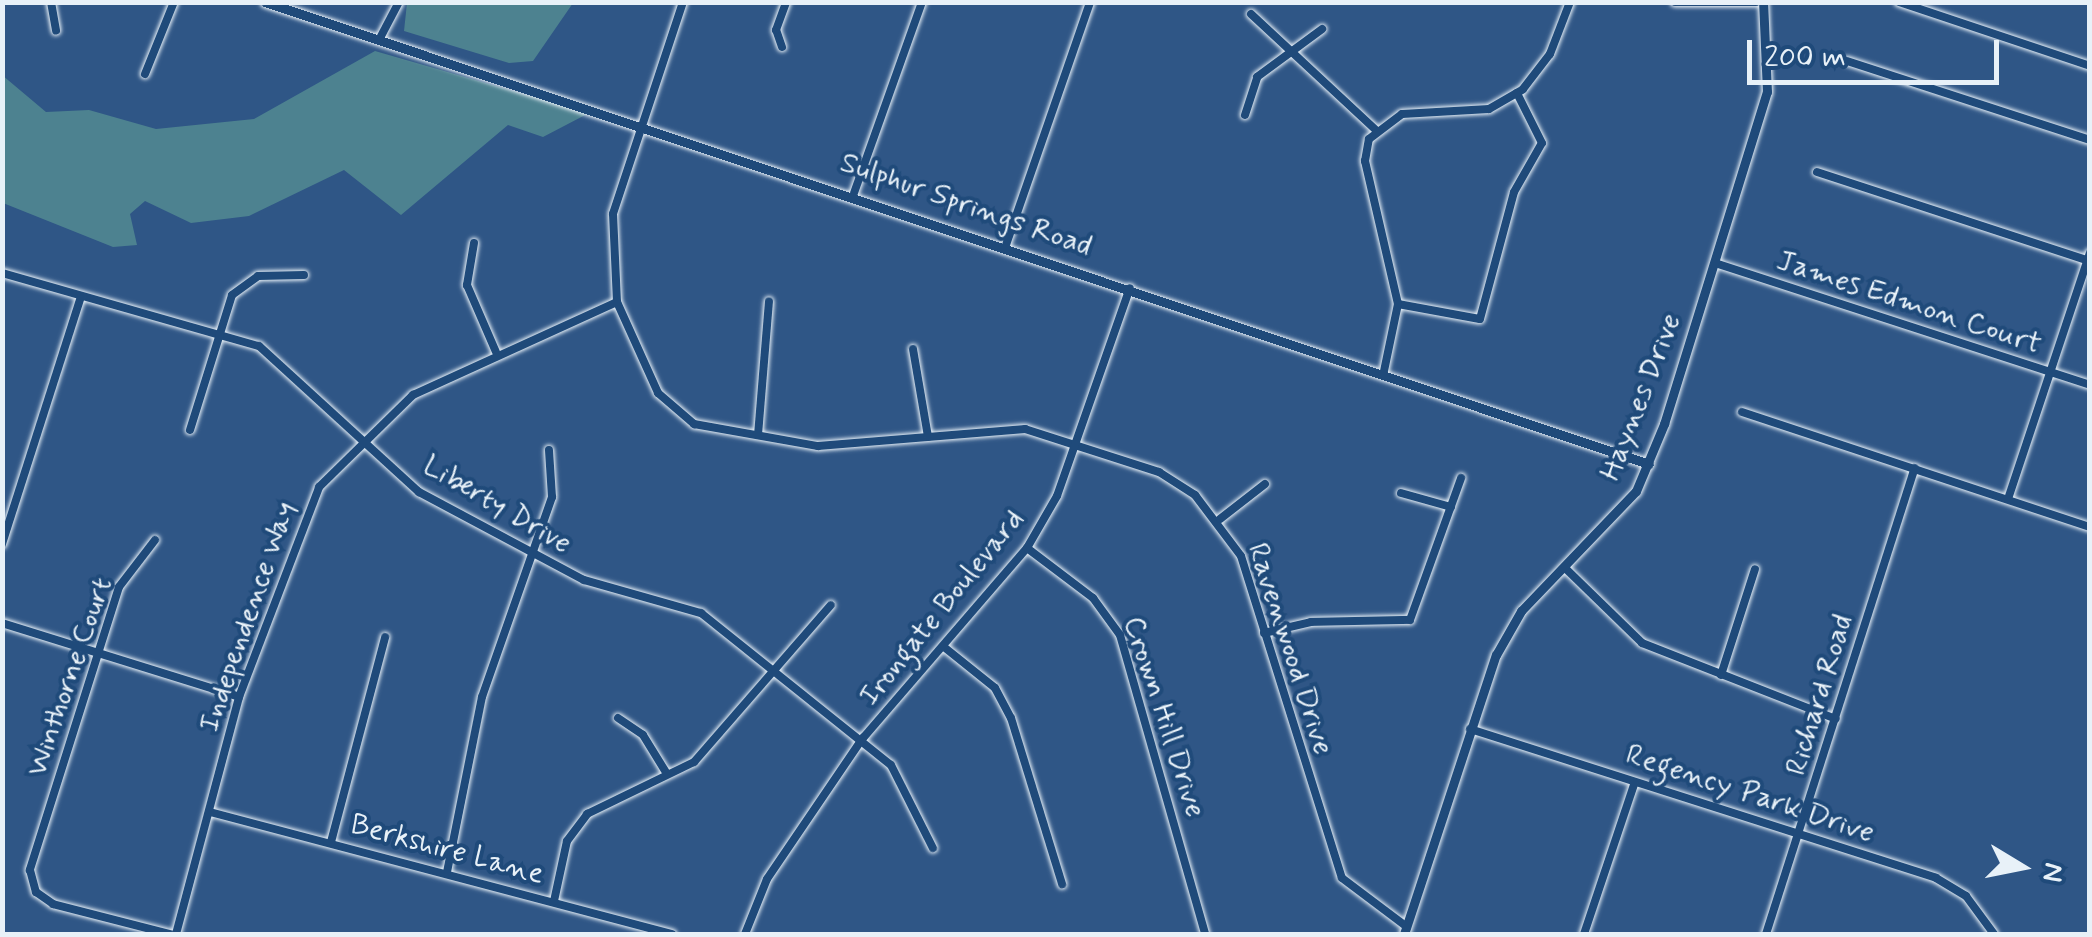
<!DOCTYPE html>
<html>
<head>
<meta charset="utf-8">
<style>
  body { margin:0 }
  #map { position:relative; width:2092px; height:937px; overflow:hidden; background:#2f5686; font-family:Mynerve,sans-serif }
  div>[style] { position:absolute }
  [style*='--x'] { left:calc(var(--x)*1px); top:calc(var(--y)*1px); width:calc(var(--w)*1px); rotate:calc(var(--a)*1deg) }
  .green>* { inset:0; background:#4d8290 }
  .roads { filter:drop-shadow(0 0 2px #e8f1f8) drop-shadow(0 0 2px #e8f1f8) }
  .minor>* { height:8px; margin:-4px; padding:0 4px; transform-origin:4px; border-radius:4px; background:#1f4a7a }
  .tertiary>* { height:9px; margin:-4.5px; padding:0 4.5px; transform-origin:4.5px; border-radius:4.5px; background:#1f4a7a }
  span { translate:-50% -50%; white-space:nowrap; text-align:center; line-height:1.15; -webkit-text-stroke:8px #1f4a7a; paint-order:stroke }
  .street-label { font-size:30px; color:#e8f1f8 }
  .frame { position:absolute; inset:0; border:5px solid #e8f1f8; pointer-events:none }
  .north { position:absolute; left:1972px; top:817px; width:100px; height:100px; -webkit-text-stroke:8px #1f4a7a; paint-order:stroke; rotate:100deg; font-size:28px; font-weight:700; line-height:40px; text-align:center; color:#e8f1f8 }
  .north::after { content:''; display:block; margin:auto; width:35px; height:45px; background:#e8f1f8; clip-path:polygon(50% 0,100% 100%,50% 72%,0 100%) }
  .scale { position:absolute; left:1747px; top:40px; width:252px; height:45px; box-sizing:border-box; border:5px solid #e8f1f8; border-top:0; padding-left:12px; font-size:30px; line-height:35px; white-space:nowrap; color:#e8f1f8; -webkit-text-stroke:8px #1f4a7a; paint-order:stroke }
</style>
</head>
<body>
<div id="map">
  <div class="green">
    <div style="clip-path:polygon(407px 3px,407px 2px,573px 3px,533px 61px,509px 63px,404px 31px)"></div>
    <div style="clip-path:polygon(375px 51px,589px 113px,543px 137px,508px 125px,401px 215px,344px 170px,249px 216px,191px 223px,145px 201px,130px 214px,137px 245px,113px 247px,3px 203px,2px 75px,46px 112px,89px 110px,156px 129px,254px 119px)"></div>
  </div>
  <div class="roads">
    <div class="minor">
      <div style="--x:51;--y:2;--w:29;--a:80"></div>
      <div style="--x:683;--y:2;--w:223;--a:108.3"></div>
      <div style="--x:613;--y:214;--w:88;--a:87.4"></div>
      <div style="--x:617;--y:302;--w:100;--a:65.7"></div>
      <div style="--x:658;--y:393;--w:48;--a:40.7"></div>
      <div style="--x:694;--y:424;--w:126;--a:10.1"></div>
      <div style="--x:818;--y:446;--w:208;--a:-4.7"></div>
      <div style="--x:1025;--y:429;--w:141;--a:17.8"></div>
      <div style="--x:1159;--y:472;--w:43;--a:32.6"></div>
      <div style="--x:1195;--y:495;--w:76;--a:53"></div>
      <div style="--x:1241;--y:556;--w:337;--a:72.6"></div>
      <div style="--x:1342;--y:878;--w:81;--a:37"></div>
      <div style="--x:1675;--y:2;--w:81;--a:0"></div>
      <div style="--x:1899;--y:2;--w:201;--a:18.5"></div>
      <div style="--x:1251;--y:14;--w:171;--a:42.9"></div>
      <div style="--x:380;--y:38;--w:41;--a:-62.2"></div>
      <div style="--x:782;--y:47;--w:18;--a:-109"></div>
      <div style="--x:776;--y:30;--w:30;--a:-70"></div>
      <div style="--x:1847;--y:61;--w:256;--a:18"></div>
      <div style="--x:145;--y:74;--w:78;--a:-68.1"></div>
      <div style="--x:1245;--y:115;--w:40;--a:-72"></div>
      <div style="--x:1257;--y:77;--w:81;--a:-36.4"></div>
      <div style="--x:1817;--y:172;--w:287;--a:18.1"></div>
      <div style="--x:854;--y:193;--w:203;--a:-70.4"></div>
      <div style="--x:474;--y:243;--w:43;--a:99.5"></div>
      <div style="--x:467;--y:285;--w:73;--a:66.6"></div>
      <div style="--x:1006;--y:245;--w:257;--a:-70.9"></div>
      <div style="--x:1715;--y:263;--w:394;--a:18"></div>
      <div style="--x:2;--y:273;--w:267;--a:15.9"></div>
      <div style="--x:259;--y:346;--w:217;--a:42.4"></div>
      <div style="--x:419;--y:492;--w:187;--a:28.1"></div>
      <div style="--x:584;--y:580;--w:122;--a:15.8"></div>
      <div style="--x:701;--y:613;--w:243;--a:38.7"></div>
      <div style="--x:891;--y:765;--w:93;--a:63.2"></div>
      <div style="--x:1398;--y:304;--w:83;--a:10.4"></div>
      <div style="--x:1480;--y:319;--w:131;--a:-75"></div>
      <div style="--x:1514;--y:192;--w:56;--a:-60.3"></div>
      <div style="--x:1542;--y:143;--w:56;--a:-116.6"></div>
      <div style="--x:913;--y:349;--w:89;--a:80.3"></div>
      <div style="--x:1384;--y:371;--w:68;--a:-78.2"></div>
      <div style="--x:1398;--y:304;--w:147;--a:-103"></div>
      <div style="--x:1365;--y:161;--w:22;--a:-80"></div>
      <div style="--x:1369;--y:139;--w:41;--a:-37.1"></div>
      <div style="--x:1402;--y:114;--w:87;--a:-3.3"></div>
      <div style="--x:1489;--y:109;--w:39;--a:-30"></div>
      <div style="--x:1523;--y:89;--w:44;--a:-52.4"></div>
      <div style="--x:1550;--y:54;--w:56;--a:-69"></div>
      <div style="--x:1742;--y:412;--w:367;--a:18.3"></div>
      <div style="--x:190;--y:430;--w:141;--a:-72.7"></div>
      <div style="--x:232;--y:295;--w:32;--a:-36"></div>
      <div style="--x:258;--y:276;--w:46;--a:-1.2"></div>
      <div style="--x:758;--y:435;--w:134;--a:-85.3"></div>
      <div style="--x:1401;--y:493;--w:52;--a:15.6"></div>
      <div style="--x:2008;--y:499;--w:259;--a:-71.6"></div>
      <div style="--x:1220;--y:519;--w:57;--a:-37.9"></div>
      <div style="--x:155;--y:540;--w:59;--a:127.5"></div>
      <div style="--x:119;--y:587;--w:297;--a:107.5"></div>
      <div style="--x:30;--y:870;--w:23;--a:75"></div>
      <div style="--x:36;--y:892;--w:21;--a:35"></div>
      <div style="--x:53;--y:904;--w:121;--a:14.4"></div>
      <div style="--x:2;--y:544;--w:260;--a:-72.3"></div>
      <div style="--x:1027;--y:548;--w:83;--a:37.1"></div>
      <div style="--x:1093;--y:598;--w:46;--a:53.9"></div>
      <div style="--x:1120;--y:635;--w:311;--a:74.1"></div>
      <div style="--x:1566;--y:569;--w:106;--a:44.2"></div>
      <div style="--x:1642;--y:643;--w:208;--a:21.4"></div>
      <div style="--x:2;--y:623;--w:248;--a:17.3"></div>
      <div style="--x:1264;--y:633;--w:48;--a:-13.2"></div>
      <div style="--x:1311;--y:622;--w:99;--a:-1.2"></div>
      <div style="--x:1410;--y:620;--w:151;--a:-70.2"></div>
      <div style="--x:944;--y:647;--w:65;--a:38.8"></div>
      <div style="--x:995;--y:688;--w:34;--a:62"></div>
      <div style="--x:1011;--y:718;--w:174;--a:72.9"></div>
      <div style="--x:1721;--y:675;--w:111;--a:-72.2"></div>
      <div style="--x:618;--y:718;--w:30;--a:34"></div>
      <div style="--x:643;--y:735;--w:46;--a:58.4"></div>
      <div style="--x:1470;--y:729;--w:489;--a:17.7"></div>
      <div style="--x:1936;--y:878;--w:35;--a:31"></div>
      <div style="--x:1966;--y:896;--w:47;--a:53.6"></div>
      <div style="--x:210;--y:812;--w:478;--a:14.8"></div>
      <div style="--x:331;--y:842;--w:212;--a:-75.2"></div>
      <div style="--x:447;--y:872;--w:178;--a:-78.7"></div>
      <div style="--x:482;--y:697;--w:212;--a:-70.7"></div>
      <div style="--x:552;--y:497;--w:47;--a:-93.7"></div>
      <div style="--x:554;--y:901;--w:61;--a:-77.8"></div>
      <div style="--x:567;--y:841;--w:34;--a:-53"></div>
      <div style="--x:587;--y:814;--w:119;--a:-25.9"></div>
      <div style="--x:694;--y:762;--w:208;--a:-48.9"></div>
      <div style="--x:176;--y:934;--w:245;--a:-75.1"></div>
      <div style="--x:239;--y:697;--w:225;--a:-69.1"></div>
      <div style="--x:319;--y:487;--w:132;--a:-44.4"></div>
      <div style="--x:413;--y:395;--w:224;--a:-24.5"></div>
      <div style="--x:745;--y:934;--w:59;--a:-68.2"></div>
      <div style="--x:767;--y:879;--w:171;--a:-55.8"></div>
      <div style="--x:863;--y:738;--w:251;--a:-49.2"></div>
      <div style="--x:1027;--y:548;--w:60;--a:-60"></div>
      <div style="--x:1057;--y:496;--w:220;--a:-70.7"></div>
      <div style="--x:1584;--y:934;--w:160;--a:-71.5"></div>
      <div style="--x:1766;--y:934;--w:489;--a:-72.3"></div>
    </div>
    <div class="tertiary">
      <div style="--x:265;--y:2;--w:1459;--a:18.46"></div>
      <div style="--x:1404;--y:934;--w:294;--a:-71.8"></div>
      <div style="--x:1496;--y:655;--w:51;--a:-60.4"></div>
      <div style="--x:1521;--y:611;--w:166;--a:-46.2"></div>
      <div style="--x:1636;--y:491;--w:73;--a:-67.3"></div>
      <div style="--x:1664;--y:424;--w:348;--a:-72.8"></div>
      <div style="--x:1767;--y:92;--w:90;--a:-92.5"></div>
    </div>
  </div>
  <div class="street-label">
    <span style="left:966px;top:205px;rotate:19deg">Sulphur Springs Road</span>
    <span style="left:1909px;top:303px;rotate:18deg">James Edmon Court</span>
    <span style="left:1641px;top:397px;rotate:-69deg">Haynes Drive</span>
    <span style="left:497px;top:505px;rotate:30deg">Liberty Drive</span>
    <span style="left:942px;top:608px;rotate:-51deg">Irongate Boulevard</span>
    <span style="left:248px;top:617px;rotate:-71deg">Independence Way</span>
    <span style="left:1290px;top:649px;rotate:72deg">Ravenwood Drive</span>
    <span style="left:70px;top:677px;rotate:-71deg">Winthorne Court</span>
    <span style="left:1820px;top:695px;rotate:-73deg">Richard Road</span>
    <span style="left:1164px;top:717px;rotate:72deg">Crown Hill Drive</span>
    <span style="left:1750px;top:794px;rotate:18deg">Regency Park Drive</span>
    <span style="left:447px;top:850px;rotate:15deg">Berkshire Lane</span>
  </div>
  <div class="frame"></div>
  <div class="north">N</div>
  <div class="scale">200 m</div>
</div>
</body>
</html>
